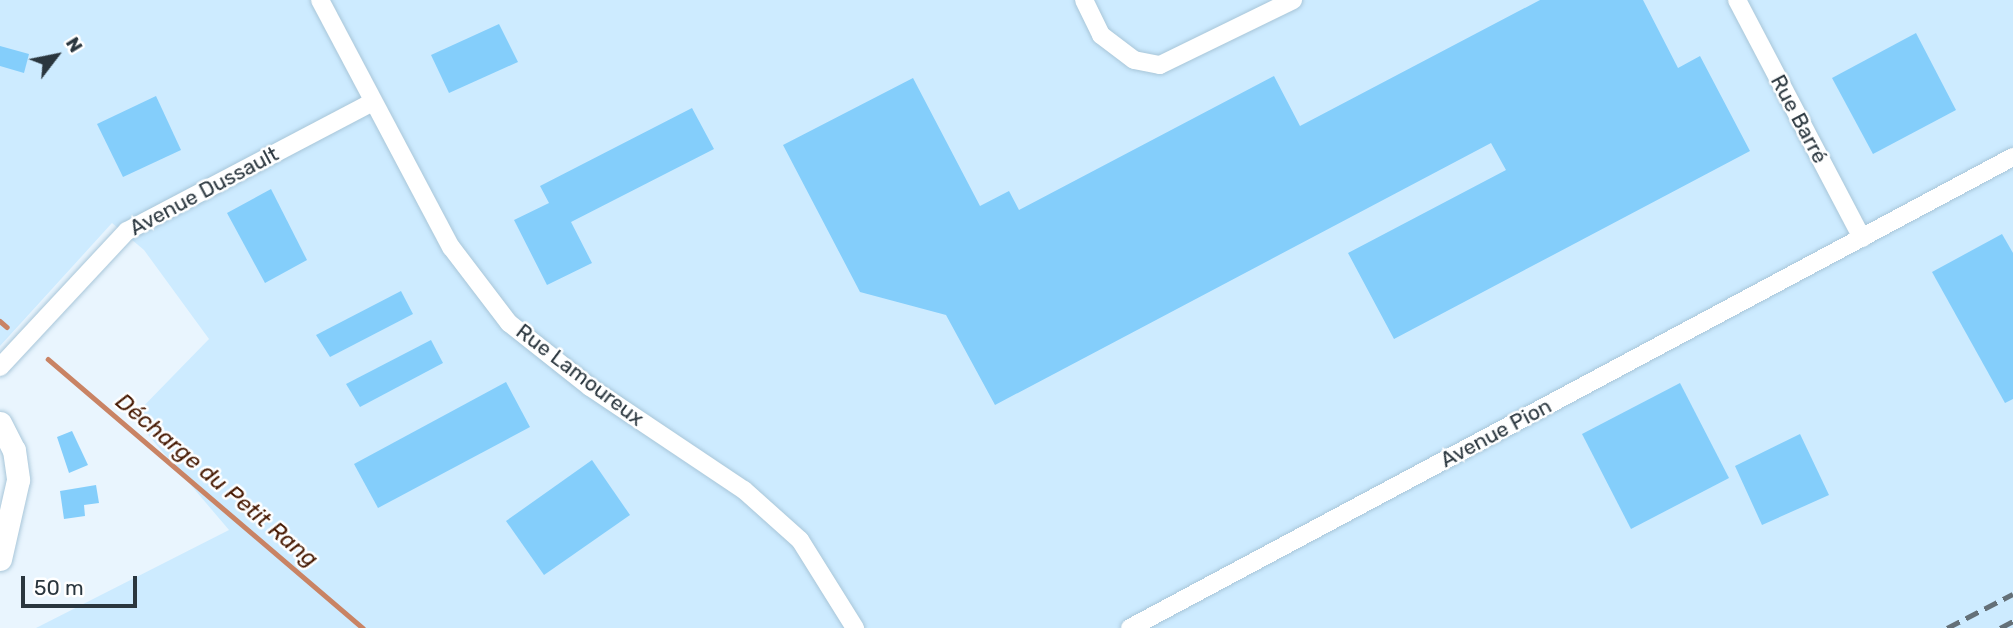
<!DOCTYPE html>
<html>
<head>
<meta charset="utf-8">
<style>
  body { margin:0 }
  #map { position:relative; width:2013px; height:628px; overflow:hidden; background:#e9f5fe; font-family:Rubik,sans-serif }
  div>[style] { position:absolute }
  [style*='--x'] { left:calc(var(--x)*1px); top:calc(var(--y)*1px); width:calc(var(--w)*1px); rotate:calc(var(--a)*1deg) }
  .built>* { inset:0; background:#cdebff }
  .stream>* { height:4.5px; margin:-2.25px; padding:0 2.25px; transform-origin:2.25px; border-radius:2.25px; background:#c98364 }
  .building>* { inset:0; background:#84cefb }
  .roads { filter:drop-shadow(0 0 2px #a8c6d9) drop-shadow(0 0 2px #a8c6d9) }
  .street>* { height:18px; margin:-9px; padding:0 9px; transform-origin:9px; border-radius:9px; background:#fff }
  .secondary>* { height:23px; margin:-11.5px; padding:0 11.5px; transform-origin:11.5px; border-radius:11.5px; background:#fff }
  .rail>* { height:4.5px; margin-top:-2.25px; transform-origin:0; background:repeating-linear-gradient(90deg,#647078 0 14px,transparent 0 21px) }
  span { translate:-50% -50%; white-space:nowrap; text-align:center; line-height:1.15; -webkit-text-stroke:5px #fff; paint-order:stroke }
  .street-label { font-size:21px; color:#2a363e }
  .water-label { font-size:23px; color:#471a03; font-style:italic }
  .north { position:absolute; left:21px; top:21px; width:70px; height:70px; -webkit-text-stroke:5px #fff; paint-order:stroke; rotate:58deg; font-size:19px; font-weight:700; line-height:28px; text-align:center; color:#2a363e }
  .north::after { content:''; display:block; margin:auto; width:24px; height:32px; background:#2a363e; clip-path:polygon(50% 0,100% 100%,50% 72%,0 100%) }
  .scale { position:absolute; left:21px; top:576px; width:116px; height:32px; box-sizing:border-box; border:4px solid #2a363e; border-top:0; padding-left:9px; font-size:21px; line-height:24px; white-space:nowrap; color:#2a363e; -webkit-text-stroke:5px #fff; paint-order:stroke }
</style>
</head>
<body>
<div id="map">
  <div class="built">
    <div style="clip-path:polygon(0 0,2013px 0,2013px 628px,36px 628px,229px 530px,133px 417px,209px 339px,144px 250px,112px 223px,0 346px)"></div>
  </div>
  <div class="stream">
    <div style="--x:0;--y:321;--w:9;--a:41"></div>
    <div style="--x:48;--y:359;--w:414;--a:40.5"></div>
  </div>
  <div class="building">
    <div style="clip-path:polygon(1540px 0,1643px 0,1678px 68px,1700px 56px,1750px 151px,1394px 339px,1348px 253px,1506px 170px,1491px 143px,995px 405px,946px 315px,860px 292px,783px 145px,913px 78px,980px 206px,1009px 191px,1019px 210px,1274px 76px,1300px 126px)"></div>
    <div style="clip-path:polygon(499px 24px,518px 62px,449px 93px,431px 55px)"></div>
    <div style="clip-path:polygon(1916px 33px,1956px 110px,1873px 154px,1832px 78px)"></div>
    <div style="clip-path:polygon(0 46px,29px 54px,24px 73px,0 66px)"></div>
    <div style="clip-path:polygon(156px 96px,181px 150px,123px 177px,97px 124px)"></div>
    <div style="clip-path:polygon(692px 108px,714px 149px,571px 222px,592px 263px,547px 285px,514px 220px,549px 203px,540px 186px)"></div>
    <div style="clip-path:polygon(271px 189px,307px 260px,265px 283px,227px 213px)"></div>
    <div style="clip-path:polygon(2002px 234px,2013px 253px,2013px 399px,2005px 403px,1932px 272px)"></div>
    <div style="clip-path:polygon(401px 291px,413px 314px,330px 357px,316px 335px)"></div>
    <div style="clip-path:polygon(431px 340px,443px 363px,360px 407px,346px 384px)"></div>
    <div style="clip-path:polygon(506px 382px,530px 427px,378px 508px,354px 464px)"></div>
    <div style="clip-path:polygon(1680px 383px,1729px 478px,1631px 529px,1582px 434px)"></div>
    <div style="clip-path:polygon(72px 431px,88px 465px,69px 473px,57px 437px)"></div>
    <div style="clip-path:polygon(1800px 434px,1829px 495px,1762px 525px,1735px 466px)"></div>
    <div style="clip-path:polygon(592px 460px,630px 515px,544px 575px,506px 521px)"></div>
    <div style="clip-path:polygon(96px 485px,99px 503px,84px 505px,85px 516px,64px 519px,60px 491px)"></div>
  </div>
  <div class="roads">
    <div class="street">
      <div style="--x:320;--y:0;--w:280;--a:62.1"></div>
      <div style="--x:451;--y:247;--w:96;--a:52.7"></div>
      <div style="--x:509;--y:323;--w:103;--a:38.3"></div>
      <div style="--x:590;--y:387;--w:185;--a:33.8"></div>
      <div style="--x:744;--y:490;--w:75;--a:41.8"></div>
      <div style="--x:800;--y:540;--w:104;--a:58"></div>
      <div style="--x:1084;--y:0;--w:39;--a:64"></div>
      <div style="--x:1101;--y:35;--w:41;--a:37.1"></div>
      <div style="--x:1134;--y:60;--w:26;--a:11"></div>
      <div style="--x:1160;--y:65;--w:148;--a:-26"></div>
      <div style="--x:1737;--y:0;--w:269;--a:62.3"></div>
      <div style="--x:0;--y:367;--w:186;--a:-47"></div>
      <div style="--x:127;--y:231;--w:276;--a:-27.7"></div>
      <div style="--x:1130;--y:628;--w:1001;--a:-28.08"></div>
    </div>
    <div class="secondary">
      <div style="--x:0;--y:423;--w:30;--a:63"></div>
      <div style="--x:14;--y:450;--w:30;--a:82"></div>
      <div style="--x:18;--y:480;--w:81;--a:102.8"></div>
    </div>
  </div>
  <div class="rail">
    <div style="--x:1947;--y:628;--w:74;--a:-27.3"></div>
    <div style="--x:2000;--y:628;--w:15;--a:-28"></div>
  </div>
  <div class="street-label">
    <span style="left:1799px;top:119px;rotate:62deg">Rue Barré</span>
    <span style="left:204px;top:191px;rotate:-28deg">Avenue Dussault</span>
    <span style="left:580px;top:375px;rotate:37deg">Rue Lamoureux</span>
    <span style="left:1496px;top:433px;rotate:-28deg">Avenue Pion</span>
  </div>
  <div class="water-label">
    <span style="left:217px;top:480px;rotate:40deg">Décharge du Petit Rang</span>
  </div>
  <div class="north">N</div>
  <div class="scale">50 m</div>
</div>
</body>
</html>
